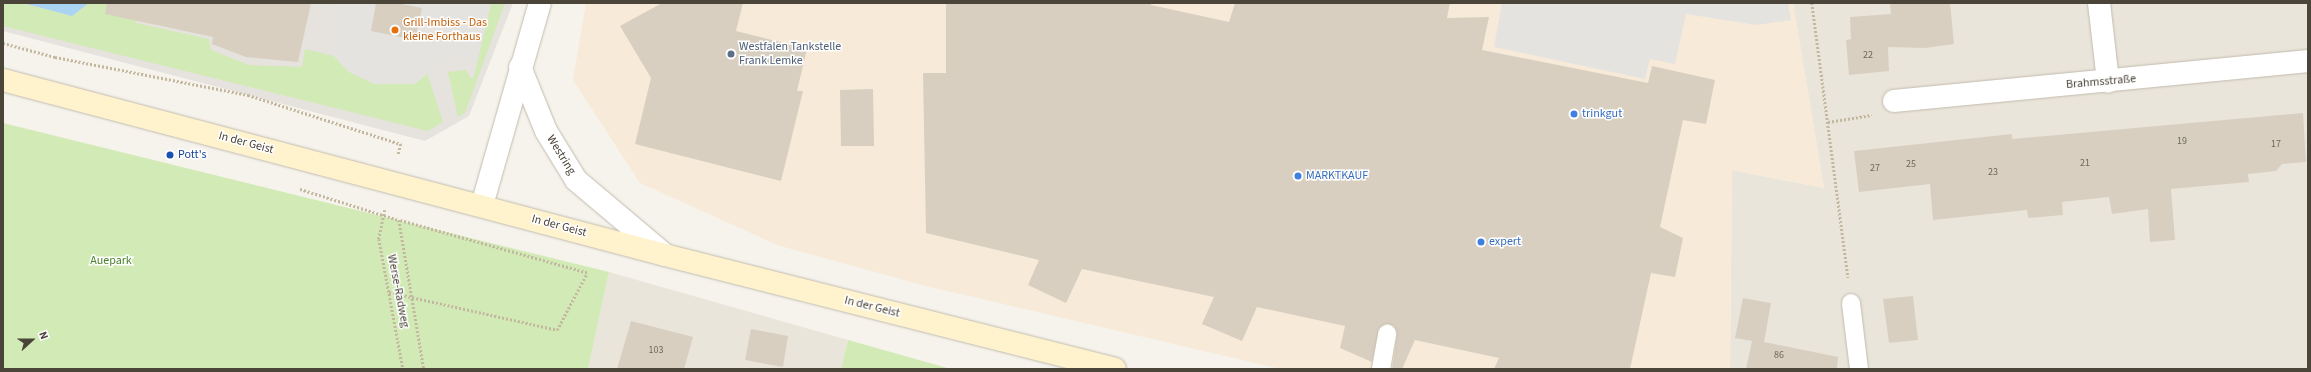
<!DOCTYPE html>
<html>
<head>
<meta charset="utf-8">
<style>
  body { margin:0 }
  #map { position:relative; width:2311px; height:372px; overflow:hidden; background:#f6f3ec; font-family:"Source Sans 3",sans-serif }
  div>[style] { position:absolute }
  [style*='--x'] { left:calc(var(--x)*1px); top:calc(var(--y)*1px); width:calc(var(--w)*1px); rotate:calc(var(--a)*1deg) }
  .residential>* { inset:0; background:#eae5da }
  .commercial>* { inset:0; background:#f7ead8 }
  .industrial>* { inset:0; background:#e6e2dd }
  .green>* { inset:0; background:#d2eab5 }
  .parking>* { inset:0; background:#e5e3e0 }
  .water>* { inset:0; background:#a9d4f2 }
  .building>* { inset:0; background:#d8cfc1 }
  .path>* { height:2.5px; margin-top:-1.25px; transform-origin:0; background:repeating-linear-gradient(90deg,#c4b79f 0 2px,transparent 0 4px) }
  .roads { filter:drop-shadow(0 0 1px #c2bbae) drop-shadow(0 0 1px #c2bbae) }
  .service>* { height:18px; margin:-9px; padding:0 9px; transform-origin:9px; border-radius:9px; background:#fff }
  .minor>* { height:22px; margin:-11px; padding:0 11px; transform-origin:11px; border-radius:11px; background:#fff }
  .tertiary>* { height:22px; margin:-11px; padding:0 11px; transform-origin:11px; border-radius:11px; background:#fff }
  .secondary>* { height:22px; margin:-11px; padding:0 11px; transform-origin:11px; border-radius:11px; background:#fff3cd }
  .dots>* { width:11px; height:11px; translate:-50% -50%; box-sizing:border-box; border:2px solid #fff; border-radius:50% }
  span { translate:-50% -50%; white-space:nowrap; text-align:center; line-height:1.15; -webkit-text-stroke:3px #fff; paint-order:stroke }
  .number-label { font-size:10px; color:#6e675b }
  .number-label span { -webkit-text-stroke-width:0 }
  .food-label { font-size:12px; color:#c56008 }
  .left { translate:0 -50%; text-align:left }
  .service-label { font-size:12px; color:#4e5e75 }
  .street-label { font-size:12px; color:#4b4439 }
  .shop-label { font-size:12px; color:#366cbe }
  .transit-label { font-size:12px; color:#164399 }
  .park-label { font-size:12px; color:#4a7f2a }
  .frame { position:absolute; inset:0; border:4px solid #4b4439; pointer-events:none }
  .north { position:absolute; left:12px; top:320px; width:40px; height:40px; -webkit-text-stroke:3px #fff; paint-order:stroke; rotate:69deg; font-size:11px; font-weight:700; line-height:16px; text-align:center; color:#4b4439 }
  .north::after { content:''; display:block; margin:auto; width:14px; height:18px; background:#4b4439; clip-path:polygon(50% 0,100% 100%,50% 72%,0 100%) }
</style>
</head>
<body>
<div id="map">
  <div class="residential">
    <div style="clip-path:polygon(1793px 3px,2308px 3px,2308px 369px,1730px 369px,1732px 170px,1824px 188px)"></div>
    <div style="clip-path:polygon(609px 272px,848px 340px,841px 369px,588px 369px)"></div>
  </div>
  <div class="commercial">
    <div style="clip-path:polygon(586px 3px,1793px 3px,1824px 188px,1732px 170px,1730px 369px,1281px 369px,922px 285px,777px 245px,640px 183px,573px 80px)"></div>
  </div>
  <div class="industrial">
    <div style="clip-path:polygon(3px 3px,513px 3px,469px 116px,425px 141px,3px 31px)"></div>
  </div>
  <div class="green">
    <div style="clip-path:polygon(3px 3px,23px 3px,72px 16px,89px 3px,139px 3px,136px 23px,209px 39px,211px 50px,249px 65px,302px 67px,305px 49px,334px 56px,349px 72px,415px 84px,427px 73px,443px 122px,428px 131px,3px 26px)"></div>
    <div style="clip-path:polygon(491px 3px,505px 3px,465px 113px,458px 117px,448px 72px,466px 70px,470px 78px,474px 77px)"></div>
    <div style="clip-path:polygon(3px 123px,609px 272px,588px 369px,3px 369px)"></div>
    <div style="clip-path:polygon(848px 340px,951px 369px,841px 369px)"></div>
  </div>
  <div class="parking">
    <div style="clip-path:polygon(332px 3px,491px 3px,477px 60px,450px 55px,415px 84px,374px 84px,349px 72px,334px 56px,326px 31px)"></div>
    <div style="clip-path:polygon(1502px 3px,1788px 3px,1791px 20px,1757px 25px,1686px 14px,1675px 64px,1650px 59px,1645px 79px,1494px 47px)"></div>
  </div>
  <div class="water">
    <div style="clip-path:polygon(23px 3px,89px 3px,72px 16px)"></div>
  </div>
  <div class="building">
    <div style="clip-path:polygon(107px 3px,311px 3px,298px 62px,246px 57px,212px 44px,213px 37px,105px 14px)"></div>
    <div style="clip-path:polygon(376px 3px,397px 3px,422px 8px,415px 40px,371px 31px)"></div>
    <div style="clip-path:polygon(662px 3px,743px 3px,736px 31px,807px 49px,797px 91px,803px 91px,781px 181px,635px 144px,651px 78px,620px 26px)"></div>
    <div style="clip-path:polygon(946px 3px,1151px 3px,1151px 5px,1229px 22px,1235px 3px,1450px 3px,1447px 18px,1489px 17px,1482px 50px,1648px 83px,1652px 66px,1715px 80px,1706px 124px,1683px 120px,1660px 227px,1683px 238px,1675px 277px,1651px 273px,1630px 369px,1494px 369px,1499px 358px,1415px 340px,1402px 369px,1392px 369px,1397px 335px,1394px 326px,1389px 324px,1379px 328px,1372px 362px,1340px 348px,1345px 326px,1257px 307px,1242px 341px,1202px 324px,1214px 297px,1082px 269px,1066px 303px,1028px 285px,1039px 260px,926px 233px,923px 73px,946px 73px)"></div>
    <div style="clip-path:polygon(1890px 3px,1950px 3px,1954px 44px,1925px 48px,1888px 47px,1889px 71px,1849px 75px,1846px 40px,1851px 39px,1850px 17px,1891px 14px)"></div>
    <div style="clip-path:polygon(873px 89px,874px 146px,841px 146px,840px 90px)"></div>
    <div style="clip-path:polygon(2303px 113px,2306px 162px,2282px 164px,2276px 171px,2248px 174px,2249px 182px,2171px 189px,2175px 240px,2150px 242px,2148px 209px,2112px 214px,2109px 197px,2062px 202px,2063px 215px,2028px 218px,2027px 210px,1933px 220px,1930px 184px,1859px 192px,1854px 151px,2012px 134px,2012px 139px)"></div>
    <div style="clip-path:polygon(1913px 296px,1918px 340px,1889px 343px,1883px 299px)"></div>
    <div style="clip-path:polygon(1743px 298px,1771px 303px,1764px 342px,1838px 357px,1837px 369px,1746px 369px,1752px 341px,1735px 338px)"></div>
    <div style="clip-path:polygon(631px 321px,693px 337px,684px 369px,617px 369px)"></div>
    <div style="clip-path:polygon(751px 329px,788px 336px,783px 367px,745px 360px)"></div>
  </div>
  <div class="path">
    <div style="--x:1812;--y:3;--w:277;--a:82.5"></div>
    <div style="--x:3;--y:43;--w:54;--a:15.1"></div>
    <div style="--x:55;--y:57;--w:197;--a:11.1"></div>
    <div style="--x:248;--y:95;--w:161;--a:17.8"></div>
    <div style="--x:401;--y:144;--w:11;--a:105"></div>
    <div style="--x:1828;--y:122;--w:44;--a:-9.2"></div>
    <div style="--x:300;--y:189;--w:104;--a:17.4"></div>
    <div style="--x:399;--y:220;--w:151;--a:80.5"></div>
    <div style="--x:385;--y:210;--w:30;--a:102"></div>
    <div style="--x:379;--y:239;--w:132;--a:79.5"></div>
    <div style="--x:389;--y:292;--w:172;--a:12.7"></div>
    <div style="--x:557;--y:330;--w:64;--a:-62.2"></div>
    <div style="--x:587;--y:273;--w:195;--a:-164.3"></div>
  </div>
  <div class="roads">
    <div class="service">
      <div style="--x:1851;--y:303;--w:66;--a:83.1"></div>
      <div style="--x:1381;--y:369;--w:36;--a:-80"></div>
    </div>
    <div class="minor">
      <div style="--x:2099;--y:3;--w:79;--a:83.4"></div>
      <div style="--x:1894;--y:101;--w:416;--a:-5.5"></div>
    </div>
    <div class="tertiary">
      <div style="--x:520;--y:67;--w:69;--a:67.9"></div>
      <div style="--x:546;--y:131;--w:57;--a:58.5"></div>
      <div style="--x:576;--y:180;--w:116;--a:40.1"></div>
      <div style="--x:482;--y:205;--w:210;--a:-74"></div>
    </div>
    <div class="secondary">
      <div style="--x:3;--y:80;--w:685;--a:14.81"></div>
      <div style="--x:665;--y:255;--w:464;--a:14.2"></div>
    </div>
  </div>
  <div class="dots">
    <div style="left:395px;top:30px;background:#e8710a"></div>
    <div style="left:731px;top:54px;background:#5c6f8a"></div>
    <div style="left:1574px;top:114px;background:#3f7fe0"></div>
    <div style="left:170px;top:155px;background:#1a4fb4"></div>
    <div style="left:1298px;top:176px;background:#3f7fe0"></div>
    <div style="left:1481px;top:242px;background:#3f7fe0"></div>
  </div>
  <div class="number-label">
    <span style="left:1868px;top:56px">22</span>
    <span style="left:2182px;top:142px">19</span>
    <span style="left:2276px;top:145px">17</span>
    <span style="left:2085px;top:164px">21</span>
    <span style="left:1911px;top:165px">25</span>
    <span style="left:1875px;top:169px">27</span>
    <span style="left:1993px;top:173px">23</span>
    <span style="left:656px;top:351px">103</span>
    <span style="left:1779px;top:356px">86</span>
  </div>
  <div class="food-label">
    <span class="left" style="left:403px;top:30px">Grill-Imbiss - Das<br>kleine Forthaus</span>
  </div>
  <div class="service-label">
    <span class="left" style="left:739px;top:54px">Westfalen Tankstelle<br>Frank Lemke</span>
  </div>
  <div class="street-label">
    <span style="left:2101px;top:82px;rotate:-5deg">Brahmsstraße</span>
    <span style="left:246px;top:143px;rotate:15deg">In der Geist</span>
    <span style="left:561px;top:155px;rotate:58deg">Westring</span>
    <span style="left:559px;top:226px;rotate:15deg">In der Geist</span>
    <span style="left:398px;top:291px;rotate:79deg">Werse-Radweg</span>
    <span style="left:872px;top:307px;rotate:14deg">In der Geist</span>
  </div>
  <div class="shop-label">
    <span class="left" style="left:1582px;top:114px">trinkgut</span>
    <span class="left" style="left:1306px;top:176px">MARKTKAUF</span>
    <span class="left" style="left:1489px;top:242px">expert</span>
  </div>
  <div class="transit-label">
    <span class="left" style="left:178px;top:155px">Pott's</span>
  </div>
  <div class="park-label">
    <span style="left:111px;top:261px">Auepark</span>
  </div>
  <div class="frame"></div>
  <div class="north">N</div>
</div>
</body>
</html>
